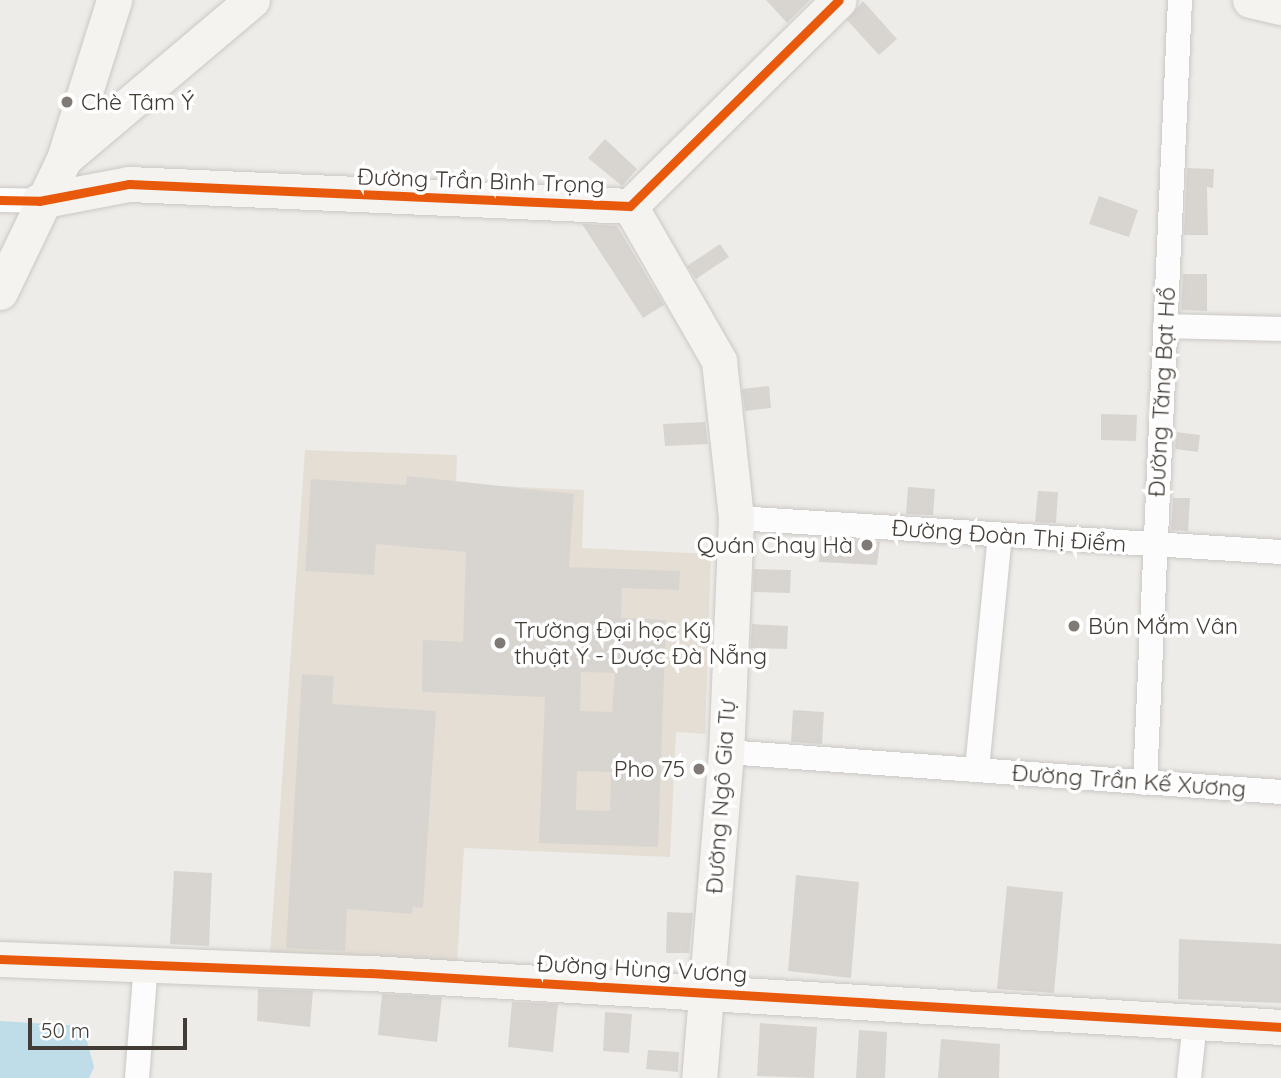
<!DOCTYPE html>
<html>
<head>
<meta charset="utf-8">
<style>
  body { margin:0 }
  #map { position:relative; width:1281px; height:1078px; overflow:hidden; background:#eeece9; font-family:Quicksand,sans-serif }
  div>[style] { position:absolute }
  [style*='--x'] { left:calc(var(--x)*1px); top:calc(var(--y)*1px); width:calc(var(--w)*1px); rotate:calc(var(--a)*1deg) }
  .education>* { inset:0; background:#e4ded5 }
  .water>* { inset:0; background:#bedde8 }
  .building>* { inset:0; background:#d8d5d1 }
  .roads { filter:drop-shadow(0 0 2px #cac8c5) drop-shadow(0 0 2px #cac8c5) }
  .street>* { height:24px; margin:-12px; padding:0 12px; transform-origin:12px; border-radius:12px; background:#fcfcfc }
  .secondary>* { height:35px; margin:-17.5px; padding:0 17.5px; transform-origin:17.5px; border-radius:17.5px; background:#f5f3ef }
  .cycleway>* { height:9px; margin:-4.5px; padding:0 4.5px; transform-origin:4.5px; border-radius:4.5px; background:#e8590c }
  .dots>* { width:19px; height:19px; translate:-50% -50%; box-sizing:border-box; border:4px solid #fff; border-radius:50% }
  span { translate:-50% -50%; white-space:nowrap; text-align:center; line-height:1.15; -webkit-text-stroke:7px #fff; paint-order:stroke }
  .poi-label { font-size:23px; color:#433c36 }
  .left { translate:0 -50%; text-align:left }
  .right { translate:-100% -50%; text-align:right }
  .street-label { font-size:23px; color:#433c36 }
  .scale { position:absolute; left:28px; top:1018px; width:159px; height:32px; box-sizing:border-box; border:4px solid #433c36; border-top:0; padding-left:9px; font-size:21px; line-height:24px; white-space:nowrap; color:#433c36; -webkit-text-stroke:5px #fff; paint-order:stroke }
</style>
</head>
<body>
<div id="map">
  <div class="education">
    <div style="clip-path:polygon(305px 450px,457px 455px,456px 484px,584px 490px,582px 548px,711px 554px,705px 734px,676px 732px,670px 857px,464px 848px,457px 964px,270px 953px)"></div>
  </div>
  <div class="water">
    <div style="clip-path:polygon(0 1021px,83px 1026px,94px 1067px,89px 1078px,0 1078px)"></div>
  </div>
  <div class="building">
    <div style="clip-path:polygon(766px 0,810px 0,787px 23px)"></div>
    <div style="clip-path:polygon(863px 1px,897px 39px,879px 55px,847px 20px)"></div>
    <div style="clip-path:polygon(605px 139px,637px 169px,622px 186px,588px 158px)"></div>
    <div style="clip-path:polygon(1187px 168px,1214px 169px,1213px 188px,1207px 187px,1208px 235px,1184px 235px)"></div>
    <div style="clip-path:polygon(1099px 196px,1138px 210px,1129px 237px,1089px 224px)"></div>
    <div style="clip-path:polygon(582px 224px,617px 226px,664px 305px,643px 318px)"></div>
    <div style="clip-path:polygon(720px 244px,729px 257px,696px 279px,687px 266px)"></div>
    <div style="clip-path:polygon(1183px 274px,1207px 274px,1207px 311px,1181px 310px)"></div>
    <div style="clip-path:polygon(769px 386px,771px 408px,745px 411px,742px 389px)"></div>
    <div style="clip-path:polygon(1101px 414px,1137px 415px,1136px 441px,1101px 440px)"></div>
    <div style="clip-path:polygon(705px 422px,708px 444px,665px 446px,663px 424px)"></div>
    <div style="clip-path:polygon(1176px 432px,1200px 435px,1198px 452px,1175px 449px)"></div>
    <div style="clip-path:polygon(evenodd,407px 476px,574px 494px,569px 567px,680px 571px,679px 590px,622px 588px,621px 618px,666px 620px,658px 847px,539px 843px,545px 697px,422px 692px,423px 640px,463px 642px,466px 552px,376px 544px,374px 575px,305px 571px,311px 479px,406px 485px,407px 476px,581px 672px,615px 673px,612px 712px,580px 711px,581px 672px,407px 476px,577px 771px,611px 772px,610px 811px,576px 810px,577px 771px)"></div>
    <div style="clip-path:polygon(908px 487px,935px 489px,933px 515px,906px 514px)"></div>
    <div style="clip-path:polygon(1038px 491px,1058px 492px,1056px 523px,1035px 522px)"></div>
    <div style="clip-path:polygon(1173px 498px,1190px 498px,1188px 531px,1171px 530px)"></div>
    <div style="clip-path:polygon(821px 538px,880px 542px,877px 565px,819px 562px)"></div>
    <div style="clip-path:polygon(754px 569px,791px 570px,790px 593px,753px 592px)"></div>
    <div style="clip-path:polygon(752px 624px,788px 626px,787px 649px,751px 648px)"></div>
    <div style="clip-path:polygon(302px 674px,334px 676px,332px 704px,436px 711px,423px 908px,413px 907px,412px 914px,347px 909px,345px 951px,286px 948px)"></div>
    <div style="clip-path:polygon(793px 710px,824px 712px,822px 744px,791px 742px)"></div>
    <div style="clip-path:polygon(174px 871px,212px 873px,209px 946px,170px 944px)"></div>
    <div style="clip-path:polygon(796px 875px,859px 882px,851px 978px,788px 971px)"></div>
    <div style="clip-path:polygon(1007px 886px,1063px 892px,1054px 993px,997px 989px)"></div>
    <div style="clip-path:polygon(667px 912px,693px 913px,689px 953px,666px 953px)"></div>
    <div style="clip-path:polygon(1179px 939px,1281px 944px,1281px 1003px,1178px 999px)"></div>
    <div style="clip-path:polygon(258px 989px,313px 991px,310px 1027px,257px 1021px)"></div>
    <div style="clip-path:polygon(382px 994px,442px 997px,437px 1042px,378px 1035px)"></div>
    <div style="clip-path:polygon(512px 1002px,558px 1004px,553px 1052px,508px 1047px)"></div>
    <div style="clip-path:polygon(605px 1012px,632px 1014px,629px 1053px,603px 1051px)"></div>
    <div style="clip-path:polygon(760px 1023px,817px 1027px,814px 1078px,757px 1076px)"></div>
    <div style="clip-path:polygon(859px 1030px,887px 1032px,885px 1078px,856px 1078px)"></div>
    <div style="clip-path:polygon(941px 1039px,1000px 1044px,999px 1078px,938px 1078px)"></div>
    <div style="clip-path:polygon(648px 1050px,679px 1052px,678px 1072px,646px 1069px)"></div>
  </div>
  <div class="roads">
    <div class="street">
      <div style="--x:0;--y:200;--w:39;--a:1"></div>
      <div style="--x:1165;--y:326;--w:116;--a:1.5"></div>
      <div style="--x:736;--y:518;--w:546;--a:3.57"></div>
      <div style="--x:726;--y:752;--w:556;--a:4.12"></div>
      <div style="--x:977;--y:769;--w:234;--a:-84.4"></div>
      <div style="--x:1145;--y:783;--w:784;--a:-87.44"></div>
      <div style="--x:137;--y:1078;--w:114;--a:-85.5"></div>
      <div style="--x:1189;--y:1078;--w:56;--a:-83.9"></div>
    </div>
    <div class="secondary">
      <div style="--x:1250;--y:0;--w:32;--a:13"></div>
      <div style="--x:64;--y:159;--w:246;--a:-40.2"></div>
      <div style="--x:39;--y:201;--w:92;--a:-10.7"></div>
      <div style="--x:129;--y:184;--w:501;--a:2.51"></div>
      <div style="--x:630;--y:206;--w:293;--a:-44.6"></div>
      <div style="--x:630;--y:206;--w:179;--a:60.1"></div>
      <div style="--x:719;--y:361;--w:158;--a:83.8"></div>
      <div style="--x:736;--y:518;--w:234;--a:92.4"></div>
      <div style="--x:726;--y:752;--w:327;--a:94.7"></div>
      <div style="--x:0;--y:292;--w:148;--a:-64.3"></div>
      <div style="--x:64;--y:159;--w:167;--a:-72.5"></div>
      <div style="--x:0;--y:959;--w:370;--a:2.2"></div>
      <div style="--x:370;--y:973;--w:913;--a:3.39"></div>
    </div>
  </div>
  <div class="cycleway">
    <div style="--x:0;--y:200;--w:39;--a:1"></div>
    <div style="--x:39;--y:201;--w:92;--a:-10.7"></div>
    <div style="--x:129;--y:184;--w:501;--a:2.51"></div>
    <div style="--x:630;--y:206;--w:293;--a:-44.6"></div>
    <div style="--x:0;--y:959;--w:370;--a:2.2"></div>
    <div style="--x:370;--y:973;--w:913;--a:3.39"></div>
  </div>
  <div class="dots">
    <div style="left:67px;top:102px;background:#7f7a75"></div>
    <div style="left:867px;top:545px;background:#7f7a75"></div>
    <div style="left:1074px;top:626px;background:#7f7a75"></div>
    <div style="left:500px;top:643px;background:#7f7a75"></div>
    <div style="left:699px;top:769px;background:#7f7a75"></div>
  </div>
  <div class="poi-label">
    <span class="left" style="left:81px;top:102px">Chè Tâm Ý</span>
    <span class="right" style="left:853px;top:545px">Quán Chay Hà</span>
    <span class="left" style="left:1088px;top:626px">Bún Mắm Vân</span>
    <span class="left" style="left:514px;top:643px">Trường Đại học Kỹ<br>thuật Y - Dược Đà Nẵng</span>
    <span class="right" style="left:685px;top:769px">Pho 75</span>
  </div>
  <div class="street-label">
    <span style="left:481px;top:181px;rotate:2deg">Đường Trần Bình Trọng</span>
    <span style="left:1162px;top:392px;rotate:-87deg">Đường Tăng Bạt Hổ</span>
    <span style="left:1009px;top:536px;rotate:4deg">Đường Đoàn Thị Điểm</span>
    <span style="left:1129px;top:781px;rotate:4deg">Đường Trần Kế Xương</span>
    <span style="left:721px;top:797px;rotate:-86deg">Đường Ngô Gia Tự</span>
    <span style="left:642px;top:969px;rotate:3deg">Đường Hùng Vương</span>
  </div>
  <div class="scale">50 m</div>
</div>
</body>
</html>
